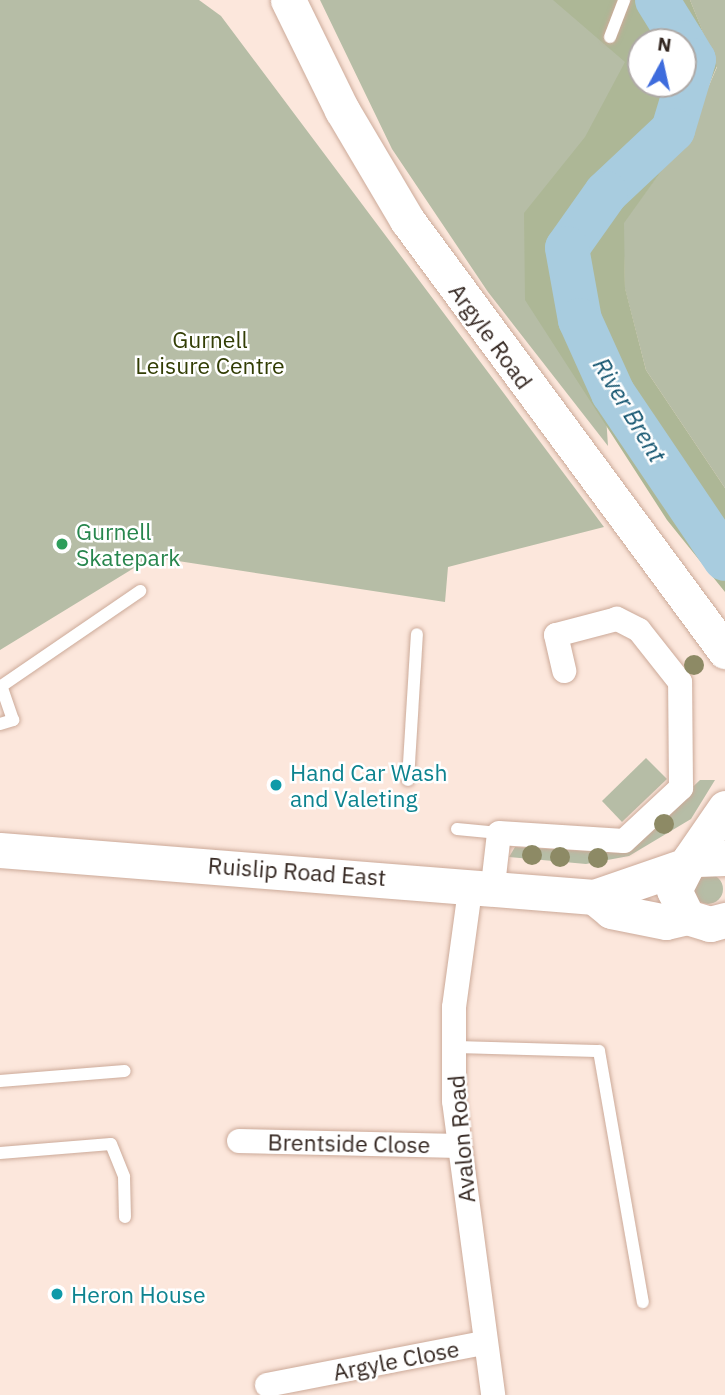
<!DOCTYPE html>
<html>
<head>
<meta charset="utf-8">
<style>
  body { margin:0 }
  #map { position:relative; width:725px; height:1395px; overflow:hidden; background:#fce7dc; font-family:"IBM Plex Sans",sans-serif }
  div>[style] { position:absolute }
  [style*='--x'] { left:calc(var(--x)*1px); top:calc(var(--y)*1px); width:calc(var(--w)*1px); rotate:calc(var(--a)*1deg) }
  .green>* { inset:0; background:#b6bda6 }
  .round { border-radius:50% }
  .forest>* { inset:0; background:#adb796 }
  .river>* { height:44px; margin:-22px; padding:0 22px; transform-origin:22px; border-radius:22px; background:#a8ccdf }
  .roads { filter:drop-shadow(0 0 2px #ca9) drop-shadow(0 0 2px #ca9) }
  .lane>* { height:12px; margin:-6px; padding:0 6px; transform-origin:6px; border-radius:6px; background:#fff }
  .street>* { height:24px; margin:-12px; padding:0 12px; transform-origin:12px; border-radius:12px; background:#fff }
  .secondary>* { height:35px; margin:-17.5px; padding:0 17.5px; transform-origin:17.5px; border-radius:17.5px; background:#fff }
  .trees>* { width:20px; height:20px; margin:-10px; border-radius:50%; background:#8d8a65 }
  .dots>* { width:19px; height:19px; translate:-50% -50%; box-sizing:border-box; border:4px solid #fff; border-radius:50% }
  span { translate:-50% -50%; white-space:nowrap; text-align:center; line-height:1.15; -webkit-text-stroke:5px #fff; paint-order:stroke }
  .street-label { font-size:23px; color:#342721 }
  .park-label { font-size:23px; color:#323d04 }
  .leisure-label { font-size:23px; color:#27864d }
  .left { translate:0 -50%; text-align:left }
  .culture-label { font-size:23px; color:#0d838f }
  .water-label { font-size:24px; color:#145570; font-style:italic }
  .north { position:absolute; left:627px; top:28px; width:70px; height:70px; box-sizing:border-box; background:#fff; border:2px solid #aea9a6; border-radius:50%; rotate:8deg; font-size:19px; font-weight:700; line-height:28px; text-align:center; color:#342721 }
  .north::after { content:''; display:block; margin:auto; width:24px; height:32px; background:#3e6cdd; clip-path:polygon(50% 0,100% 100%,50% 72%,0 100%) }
</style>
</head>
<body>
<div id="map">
  <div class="green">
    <div style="clip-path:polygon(0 0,199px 0,221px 16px,604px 527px,448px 567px,445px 602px,152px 557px,0 650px)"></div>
    <div style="clip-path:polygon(320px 0,565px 0,641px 42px,641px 84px,589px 156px,608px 446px,488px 292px,392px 149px)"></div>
    <div style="clip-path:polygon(690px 0,725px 0,725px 488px,646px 370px,625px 289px,623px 223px,688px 134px,717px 67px)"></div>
    <div style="clip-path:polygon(646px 758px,667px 779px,622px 822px,602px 801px)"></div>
    <div style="clip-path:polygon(700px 780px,715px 780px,691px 819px,629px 856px,586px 864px,509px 857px,515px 847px,624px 853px)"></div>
    <div class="round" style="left:693px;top:874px;width:30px;height:30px"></div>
  </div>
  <div class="forest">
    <div style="clip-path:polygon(evenodd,553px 0,690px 0,717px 66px,688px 134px,624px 223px,625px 288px,646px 370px,725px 488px,725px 592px,667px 520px,525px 300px,524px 213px,585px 137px,625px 62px,553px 0,641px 42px,683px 42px,683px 84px,641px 84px,641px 42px)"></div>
  </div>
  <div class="river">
    <div style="--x:657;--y:0;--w:49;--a:58.2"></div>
    <div style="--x:683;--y:42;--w:21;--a:59"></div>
    <div style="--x:694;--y:60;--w:73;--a:106.7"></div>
    <div style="--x:673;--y:130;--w:92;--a:136.8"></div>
    <div style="--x:606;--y:193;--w:67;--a:125.3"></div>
    <div style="--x:567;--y:248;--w:73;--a:79.8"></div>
    <div style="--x:580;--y:320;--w:80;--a:65.7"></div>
    <div style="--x:613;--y:393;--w:200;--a:56"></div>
  </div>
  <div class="roads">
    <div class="lane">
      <div style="--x:610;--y:37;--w:40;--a:-69"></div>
      <div style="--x:0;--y:687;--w:170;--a:-34.4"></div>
      <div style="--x:0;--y:724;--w:14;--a:-17"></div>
      <div style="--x:13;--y:720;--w:36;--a:-109"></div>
      <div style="--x:408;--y:780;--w:146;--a:-86.5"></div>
      <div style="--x:457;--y:829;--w:42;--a:5.4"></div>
      <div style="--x:454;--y:1047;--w:145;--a:1.6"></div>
      <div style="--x:599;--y:1051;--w:255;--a:80.1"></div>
      <div style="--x:0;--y:1081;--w:125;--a:-4.6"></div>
      <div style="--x:0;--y:1153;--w:111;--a:-4.6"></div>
      <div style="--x:111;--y:1144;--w:35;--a:68"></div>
      <div style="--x:124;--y:1177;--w:40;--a:88.6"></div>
    </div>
    <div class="street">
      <div style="--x:471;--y:883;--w:125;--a:97.8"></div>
      <div style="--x:454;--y:1007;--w:94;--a:90"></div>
      <div style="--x:454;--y:1101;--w:297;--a:82.4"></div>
      <div style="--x:493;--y:885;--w:52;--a:-83.4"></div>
      <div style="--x:499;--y:833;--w:125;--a:3.7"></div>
      <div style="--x:624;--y:841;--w:78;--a:-42.9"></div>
      <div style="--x:681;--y:788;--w:106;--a:-90.5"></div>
      <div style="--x:680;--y:682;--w:66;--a:-128.3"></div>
      <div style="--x:639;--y:630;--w:25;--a:-153"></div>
      <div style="--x:617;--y:619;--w:63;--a:165.3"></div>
      <div style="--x:556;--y:635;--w:37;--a:77"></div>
      <div style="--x:239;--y:1141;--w:220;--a:1.3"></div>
      <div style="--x:267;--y:1385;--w:220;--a:-11"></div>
    </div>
    <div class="secondary">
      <div style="--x:288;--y:0;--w:123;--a:63.9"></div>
      <div style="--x:342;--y:110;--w:128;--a:59.4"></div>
      <div style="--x:407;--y:220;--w:536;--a:53.58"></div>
      <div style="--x:0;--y:850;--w:596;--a:4.52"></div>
      <div style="--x:594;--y:897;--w:92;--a:-19"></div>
      <div style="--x:725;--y:858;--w:35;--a:178"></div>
      <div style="--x:690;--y:859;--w:35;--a:117"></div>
      <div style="--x:674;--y:890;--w:30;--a:64"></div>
      <div style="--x:687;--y:917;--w:24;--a:17"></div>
      <div style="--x:710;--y:924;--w:16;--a:-15"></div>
      <div style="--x:690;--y:859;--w:62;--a:-55.5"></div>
      <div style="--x:594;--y:897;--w:22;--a:39"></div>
      <div style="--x:611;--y:911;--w:56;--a:11.3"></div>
      <div style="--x:666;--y:922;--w:22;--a:-13"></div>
    </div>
  </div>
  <div class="trees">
    <div style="left:694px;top:665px"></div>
    <div style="left:664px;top:824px"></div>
    <div style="left:532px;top:855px"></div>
    <div style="left:560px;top:857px"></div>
    <div style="left:598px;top:858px"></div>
  </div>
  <div class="dots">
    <div style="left:62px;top:544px;background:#2e9e5b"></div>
    <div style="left:276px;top:785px;background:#0f9aa8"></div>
    <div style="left:57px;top:1294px;background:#0f9aa8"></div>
  </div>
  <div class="street-label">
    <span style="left:491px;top:336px;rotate:54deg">Argyle Road</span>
    <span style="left:297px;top:871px;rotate:4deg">Ruislip Road East</span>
    <span style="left:461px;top:1139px;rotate:-95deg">Avalon Road</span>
    <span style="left:349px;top:1143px;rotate:1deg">Brentside Close</span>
    <span style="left:396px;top:1360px;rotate:-11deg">Argyle Close</span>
  </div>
  <div class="park-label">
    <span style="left:210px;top:352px">Gurnell<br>Leisure Centre</span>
  </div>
  <div class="leisure-label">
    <span class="left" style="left:76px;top:544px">Gurnell<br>Skatepark</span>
  </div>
  <div class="culture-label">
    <span class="left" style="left:290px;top:785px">Hand Car Wash<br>and Valeting</span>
    <span class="left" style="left:71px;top:1294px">Heron House</span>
  </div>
  <div class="water-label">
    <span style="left:629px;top:410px;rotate:59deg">River Brent</span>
  </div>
  <div class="north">N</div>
</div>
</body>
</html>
